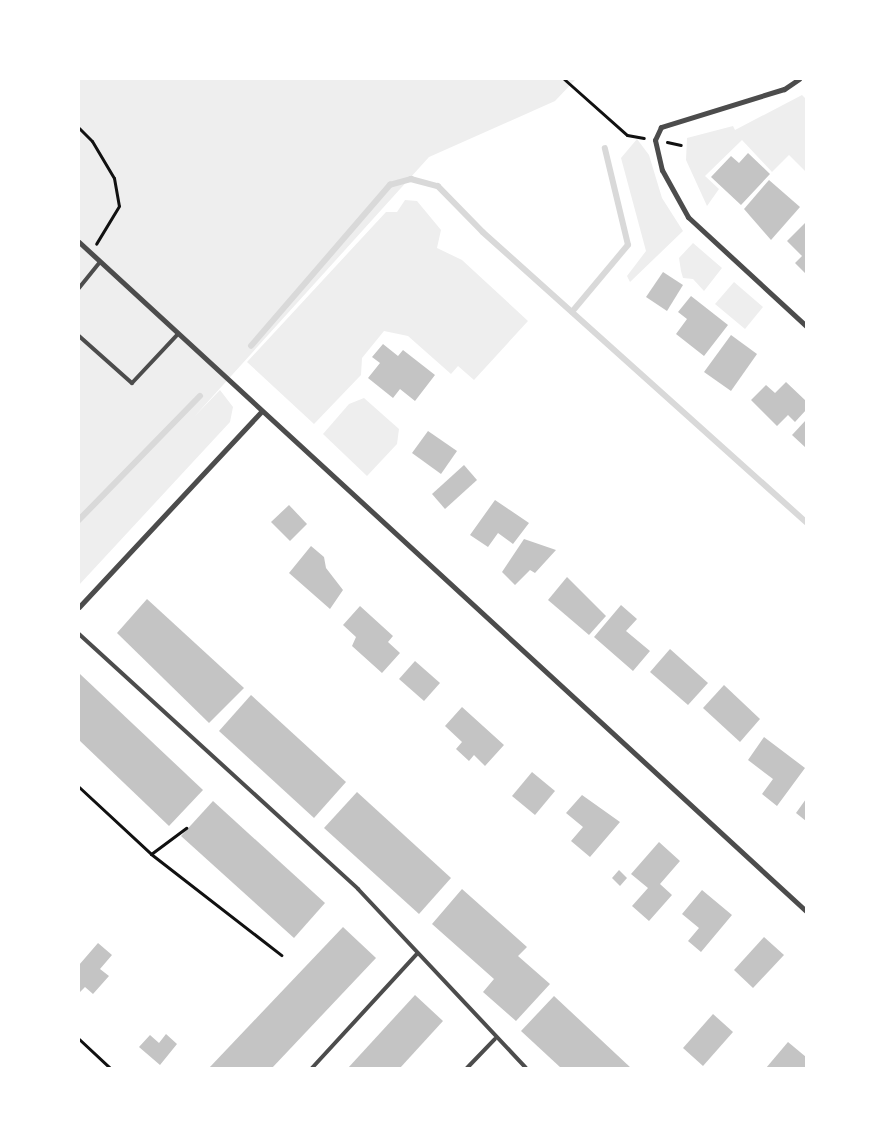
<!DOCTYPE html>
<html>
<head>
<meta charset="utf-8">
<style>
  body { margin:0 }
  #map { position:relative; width:885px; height:1147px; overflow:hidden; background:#fff; font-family:Barlow,sans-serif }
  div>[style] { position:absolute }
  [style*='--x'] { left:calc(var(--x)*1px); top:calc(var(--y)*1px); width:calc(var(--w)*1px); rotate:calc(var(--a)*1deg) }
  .green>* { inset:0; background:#eee }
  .stream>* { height:5.5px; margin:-2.75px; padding:0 2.75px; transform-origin:2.75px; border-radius:2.75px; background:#d9d9d9 }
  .building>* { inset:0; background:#c4c4c4 }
  .path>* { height:3px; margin:-1.5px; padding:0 1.5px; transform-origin:1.5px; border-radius:1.5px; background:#111 }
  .service>* { height:4px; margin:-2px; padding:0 2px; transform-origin:2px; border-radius:2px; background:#4c4c4c }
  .minor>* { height:5px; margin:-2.5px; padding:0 2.5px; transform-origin:2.5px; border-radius:2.5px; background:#4c4c4c }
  span { translate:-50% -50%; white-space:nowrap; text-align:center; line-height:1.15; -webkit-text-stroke:5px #fff; paint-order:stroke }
  .frame { position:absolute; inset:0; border:80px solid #fff; pointer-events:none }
</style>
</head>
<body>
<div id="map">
  <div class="green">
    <div style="clip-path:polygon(79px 79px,576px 79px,555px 101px,429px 157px,194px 417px,220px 390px,233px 407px,230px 422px,79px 585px)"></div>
    <div style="clip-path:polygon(802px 95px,806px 99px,805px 171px,789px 155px,772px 172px,742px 140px,705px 176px,719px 189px,707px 206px,686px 160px,687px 138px,733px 126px,735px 130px)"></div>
    <div style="clip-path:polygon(637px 139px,649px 155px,662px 198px,683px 231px,630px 282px,627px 276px,646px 251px,621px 158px)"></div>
    <div style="clip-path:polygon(405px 200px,417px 201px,441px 230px,437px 248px,462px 260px,528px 321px,474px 380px,458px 366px,451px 374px,408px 336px,384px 331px,362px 358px,361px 375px,314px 424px,247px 362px,386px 212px,397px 212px)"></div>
    <div style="clip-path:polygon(693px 243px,722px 268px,704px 291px,693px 279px,683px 278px,681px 271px,679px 258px)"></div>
    <div style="clip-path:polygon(734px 282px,763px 307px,745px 329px,715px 304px)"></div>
    <div style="clip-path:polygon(364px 398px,399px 429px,397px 444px,367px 476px,323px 434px,349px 404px)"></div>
  </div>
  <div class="stream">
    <div style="--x:572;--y:312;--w:87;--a:-50.1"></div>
    <div style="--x:628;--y:245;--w:99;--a:-103.5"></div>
    <div style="--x:251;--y:346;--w:213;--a:-49.2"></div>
    <div style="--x:390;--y:185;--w:22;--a:-16"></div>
    <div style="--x:411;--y:179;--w:28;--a:15"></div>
    <div style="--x:438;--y:186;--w:64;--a:45.6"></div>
    <div style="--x:483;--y:232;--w:434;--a:41.9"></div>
    <div style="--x:79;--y:520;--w:173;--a:-45.7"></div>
  </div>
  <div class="building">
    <div style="clip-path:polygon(748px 153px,770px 174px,741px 205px,711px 177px,731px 156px,739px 163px)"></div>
    <div style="clip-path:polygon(769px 180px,800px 207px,771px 240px,744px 209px)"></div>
    <div style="clip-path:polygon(806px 222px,806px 274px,795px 263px,802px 256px,787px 241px)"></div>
    <div style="clip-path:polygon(663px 272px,683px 285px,667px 311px,646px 297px)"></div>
    <div style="clip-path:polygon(691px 296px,728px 325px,704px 356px,676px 334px,687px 319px,678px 312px)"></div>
    <div style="clip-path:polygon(731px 335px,757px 354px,731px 391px,704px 372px)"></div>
    <div style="clip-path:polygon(383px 344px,398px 356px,403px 350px,435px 375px,415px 401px,400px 389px,393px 398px,368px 378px,380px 363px,372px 357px)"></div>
    <div style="clip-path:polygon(786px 382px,806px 401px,806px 410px,795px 422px,788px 415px,777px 426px,751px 400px,766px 385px,775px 393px)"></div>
    <div style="clip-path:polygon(806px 420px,806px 448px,792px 435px)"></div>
    <div style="clip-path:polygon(428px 431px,457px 451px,441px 474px,412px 453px)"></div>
    <div style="clip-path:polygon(464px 465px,477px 480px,445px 509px,432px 494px)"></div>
    <div style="clip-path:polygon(495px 500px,529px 523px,513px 544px,498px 533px,488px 547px,470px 535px)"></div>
    <div style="clip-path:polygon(289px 505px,307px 524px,290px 541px,271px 522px)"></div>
    <div style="clip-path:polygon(524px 539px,556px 550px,535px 573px,530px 570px,515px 585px,502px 572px)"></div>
    <div style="clip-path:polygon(311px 546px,324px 557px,326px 568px,343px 590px,330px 609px,289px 573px)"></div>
    <div style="clip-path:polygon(567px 577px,606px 616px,589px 635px,548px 600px)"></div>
    <div style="clip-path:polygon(147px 599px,244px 688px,209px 723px,117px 633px)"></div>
    <div style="clip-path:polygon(621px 605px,637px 619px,626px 631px,650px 651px,633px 671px,594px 637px)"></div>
    <div style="clip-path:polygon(360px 606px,393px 636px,388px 642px,400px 653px,382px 673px,352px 646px,356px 637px,343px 625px)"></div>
    <div style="clip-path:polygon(670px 649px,708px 683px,688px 705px,650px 672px)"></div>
    <div style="clip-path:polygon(415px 661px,440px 683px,424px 701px,399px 679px)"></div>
    <div style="clip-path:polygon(80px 674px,203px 790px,169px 826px,79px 740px)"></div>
    <div style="clip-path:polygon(724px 685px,760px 719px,740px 742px,703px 708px)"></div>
    <div style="clip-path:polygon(251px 695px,346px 782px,314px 818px,219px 731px)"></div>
    <div style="clip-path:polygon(462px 707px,504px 745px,485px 766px,474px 755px,469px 761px,456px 749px,462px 742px,445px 726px)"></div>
    <div style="clip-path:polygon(764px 737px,805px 768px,777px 806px,762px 794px,773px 779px,748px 760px)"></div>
    <div style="clip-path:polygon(532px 772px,555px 791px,535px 815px,512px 796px)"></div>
    <div style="clip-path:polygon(357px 792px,451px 878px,419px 914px,324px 828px)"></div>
    <div style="clip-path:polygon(582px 795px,620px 822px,590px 857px,571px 841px,583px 827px,566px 813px)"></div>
    <div style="clip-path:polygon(806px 799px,806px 821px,796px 813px)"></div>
    <div style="clip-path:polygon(213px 801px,325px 903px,294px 938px,181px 836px)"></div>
    <div style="clip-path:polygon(659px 842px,680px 861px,660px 884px,672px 895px,649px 921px,632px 906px,648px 888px,631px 874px)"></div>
    <div style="clip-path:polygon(619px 870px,627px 878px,620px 886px,612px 878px)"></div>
    <div style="clip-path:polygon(462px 889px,527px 947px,518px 956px,550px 984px,516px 1021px,483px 992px,494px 979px,432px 924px)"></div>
    <div style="clip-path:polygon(702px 890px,732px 915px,701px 952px,688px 941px,699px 928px,682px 914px)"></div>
    <div style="clip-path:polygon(343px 927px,376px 958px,272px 1068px,209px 1068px)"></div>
    <div style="clip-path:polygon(764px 937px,784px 955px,753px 988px,734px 970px)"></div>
    <div style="clip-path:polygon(98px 943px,112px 955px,100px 969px,109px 976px,93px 994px,85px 987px,79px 993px,79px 965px)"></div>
    <div style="clip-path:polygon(415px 995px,443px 1021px,400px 1068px,348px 1068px)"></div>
    <div style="clip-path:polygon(554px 996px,631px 1068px,561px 1068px,521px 1031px)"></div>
    <div style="clip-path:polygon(713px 1014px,733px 1032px,703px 1066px,683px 1048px)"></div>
    <div style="clip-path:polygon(166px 1034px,177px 1044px,160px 1065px,139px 1047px,150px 1035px,159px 1043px)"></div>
    <div style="clip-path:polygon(788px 1042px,806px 1057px,806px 1068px,766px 1068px)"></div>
  </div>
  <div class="path">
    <div style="--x:564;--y:79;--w:84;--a:41.6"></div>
    <div style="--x:627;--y:135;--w:17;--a:10"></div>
    <div style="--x:79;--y:128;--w:18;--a:45"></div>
    <div style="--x:92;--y:141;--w:43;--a:59.3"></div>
    <div style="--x:114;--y:178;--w:28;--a:80"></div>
    <div style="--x:119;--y:206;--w:44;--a:121.2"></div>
    <div style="--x:667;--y:142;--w:14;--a:12"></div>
    <div style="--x:79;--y:787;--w:98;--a:42.9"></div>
    <div style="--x:151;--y:854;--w:44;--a:-36.6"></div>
    <div style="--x:151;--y:854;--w:165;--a:37.8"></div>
    <div style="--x:79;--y:1039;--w:42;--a:43.1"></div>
  </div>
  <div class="service">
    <div style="--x:79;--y:288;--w:33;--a:-51"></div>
    <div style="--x:79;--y:336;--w:71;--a:41.6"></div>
    <div style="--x:132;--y:383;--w:67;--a:-46.8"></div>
    <div style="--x:79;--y:634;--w:378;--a:42.4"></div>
    <div style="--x:358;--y:889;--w:245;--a:46.8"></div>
    <div style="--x:312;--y:1068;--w:155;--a:-47.4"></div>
    <div style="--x:467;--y:1068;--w:40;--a:-46"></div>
  </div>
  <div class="minor">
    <div style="--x:799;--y:79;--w:18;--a:146"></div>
    <div style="--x:784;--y:89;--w:129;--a:162.8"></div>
    <div style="--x:661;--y:127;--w:14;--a:115"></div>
    <div style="--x:655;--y:140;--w:31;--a:77"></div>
    <div style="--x:662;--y:170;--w:54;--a:61"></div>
    <div style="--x:688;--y:217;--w:161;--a:42.7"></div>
    <div style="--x:79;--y:242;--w:988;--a:42.62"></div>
    <div style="--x:79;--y:607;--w:268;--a:-47"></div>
  </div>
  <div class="frame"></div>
</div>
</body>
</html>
